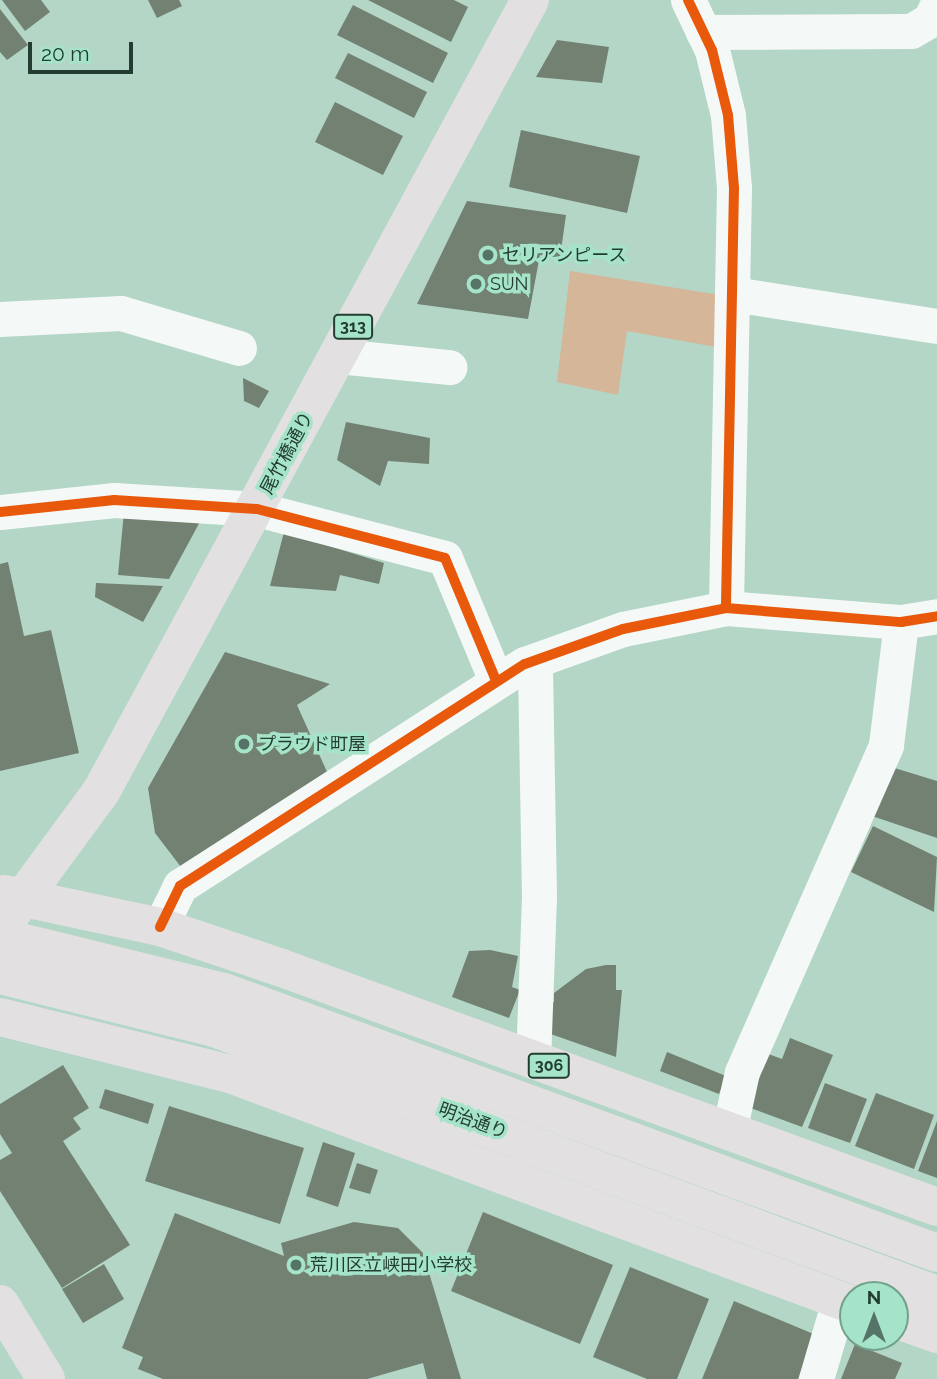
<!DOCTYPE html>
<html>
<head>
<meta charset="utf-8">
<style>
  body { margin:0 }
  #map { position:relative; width:937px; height:1379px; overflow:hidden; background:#b3d6c7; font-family:Raleway,"Noto Sans JP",sans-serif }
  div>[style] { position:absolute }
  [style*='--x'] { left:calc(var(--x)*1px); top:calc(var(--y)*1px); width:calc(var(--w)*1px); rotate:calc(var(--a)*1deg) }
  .green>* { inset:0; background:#d6b698 }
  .building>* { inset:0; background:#728171 }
  .minor>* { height:35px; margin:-17.5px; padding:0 17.5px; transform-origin:17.5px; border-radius:17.5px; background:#f4f9f7 }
  .primary>* { height:38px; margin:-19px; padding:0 19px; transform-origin:19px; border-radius:19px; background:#e3e0e2 }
  .cycleway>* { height:10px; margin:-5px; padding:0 5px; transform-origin:5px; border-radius:5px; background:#e8590c }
  .dots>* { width:19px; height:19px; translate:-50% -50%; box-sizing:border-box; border:4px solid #a5e4c8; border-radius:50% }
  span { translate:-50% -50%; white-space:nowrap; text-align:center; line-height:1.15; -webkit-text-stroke:7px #a5e4c8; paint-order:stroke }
  .shield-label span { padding:2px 5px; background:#a5e4c8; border:2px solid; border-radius:5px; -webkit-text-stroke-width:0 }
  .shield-label { font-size:16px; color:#233d32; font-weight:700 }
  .poi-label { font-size:18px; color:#233d32 }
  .left { translate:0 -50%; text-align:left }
  .street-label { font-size:18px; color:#233d32 }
  .north { position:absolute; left:839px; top:1281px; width:70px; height:70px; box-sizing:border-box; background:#a5e4c8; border:2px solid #71a18c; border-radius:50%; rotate:0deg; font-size:19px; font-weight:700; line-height:28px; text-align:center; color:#233d32 }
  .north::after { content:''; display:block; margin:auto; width:24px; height:32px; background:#557366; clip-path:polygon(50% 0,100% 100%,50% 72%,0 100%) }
  .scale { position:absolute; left:28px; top:42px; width:105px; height:32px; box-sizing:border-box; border:4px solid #233d32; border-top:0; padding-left:9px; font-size:21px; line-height:24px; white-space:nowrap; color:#233d32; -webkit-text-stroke:5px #a5e4c8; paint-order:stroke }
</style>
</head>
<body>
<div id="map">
  <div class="green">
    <div style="clip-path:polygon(570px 271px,720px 295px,716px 347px,627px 331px,618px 395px,557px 382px)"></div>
  </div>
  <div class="building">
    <div style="clip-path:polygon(2px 0,41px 0,50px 12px,25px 31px)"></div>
    <div style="clip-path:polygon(148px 0,179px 0,182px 6px,157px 18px)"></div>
    <div style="clip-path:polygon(368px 0,454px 0,468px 7px,451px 42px)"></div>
    <div style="clip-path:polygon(353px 5px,448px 53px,433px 83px,337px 35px)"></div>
    <div style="clip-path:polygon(0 9px,28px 45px,7px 60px,0 52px)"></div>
    <div style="clip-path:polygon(557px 40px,609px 47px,602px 83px,536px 77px)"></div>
    <div style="clip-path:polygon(348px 53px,427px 92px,414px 118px,335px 78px)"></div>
    <div style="clip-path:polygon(335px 102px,403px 136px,383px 175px,315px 142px)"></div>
    <div style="clip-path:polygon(521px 130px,640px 156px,627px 213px,509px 187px)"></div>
    <div style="clip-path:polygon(467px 201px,566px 215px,560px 258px,540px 255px,528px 319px,417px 304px)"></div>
    <div style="clip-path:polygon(243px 378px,269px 391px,259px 408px,244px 401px)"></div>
    <div style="clip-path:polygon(346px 422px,430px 438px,429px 464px,388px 461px,380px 486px,337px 460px)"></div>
    <div style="clip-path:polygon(124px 512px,202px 518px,169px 579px,118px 575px)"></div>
    <div style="clip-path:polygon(284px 532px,384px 563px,379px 584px,340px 575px,336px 591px,270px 586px)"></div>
    <div style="clip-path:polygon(8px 562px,24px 636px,51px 630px,79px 753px,0 771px,0 564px)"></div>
    <div style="clip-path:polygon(96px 583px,163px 586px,143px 622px,95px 597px)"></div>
    <div style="clip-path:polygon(225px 652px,330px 684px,297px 705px,332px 783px,181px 867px,155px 833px,148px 788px)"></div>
    <div style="clip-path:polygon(888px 766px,937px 781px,937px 838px,872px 816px)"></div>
    <div style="clip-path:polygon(873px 826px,937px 857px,934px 912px,851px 872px)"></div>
    <div style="clip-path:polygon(490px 950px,518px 956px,512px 987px,520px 990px,509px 1018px,452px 997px,469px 951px)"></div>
    <div style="clip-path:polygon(606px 965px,616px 965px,616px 990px,622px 990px,616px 1057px,545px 1032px,545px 1002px,554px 1002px,554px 993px,586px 969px)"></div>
    <div style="clip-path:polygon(790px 1038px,833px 1055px,802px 1127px,740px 1104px,760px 1051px,782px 1059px)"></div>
    <div style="clip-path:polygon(667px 1052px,726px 1076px,719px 1094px,660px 1071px)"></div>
    <div style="clip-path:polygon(63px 1065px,89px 1108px,73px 1118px,81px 1129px,63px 1141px,130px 1245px,62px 1288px,0 1191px,0 1160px,12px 1153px,0 1134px,0 1104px)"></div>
    <div style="clip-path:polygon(825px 1083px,867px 1099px,850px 1143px,808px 1128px)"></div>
    <div style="clip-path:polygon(105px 1089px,154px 1104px,148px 1124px,99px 1108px)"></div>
    <div style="clip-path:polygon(876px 1093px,934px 1115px,914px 1169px,855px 1146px)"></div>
    <div style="clip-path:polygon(169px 1106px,304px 1148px,280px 1224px,145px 1181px)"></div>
    <div style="clip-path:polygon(937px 1121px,937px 1178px,918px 1171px)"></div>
    <div style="clip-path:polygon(323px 1142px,355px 1153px,338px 1207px,306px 1196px)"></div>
    <div style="clip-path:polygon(357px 1163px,378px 1170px,370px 1194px,349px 1188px)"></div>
    <div style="clip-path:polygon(483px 1212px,613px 1265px,580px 1344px,451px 1291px)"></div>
    <div style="clip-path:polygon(175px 1213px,284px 1256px,281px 1243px,354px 1222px,398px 1228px,423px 1253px,461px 1379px,427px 1379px,423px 1363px,367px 1379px,163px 1379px,138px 1369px,143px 1357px,122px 1348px)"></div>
    <div style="clip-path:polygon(104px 1264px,124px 1299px,83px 1323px,62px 1289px)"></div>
    <div style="clip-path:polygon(630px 1267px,709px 1299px,677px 1379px,647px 1379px,593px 1357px)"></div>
    <div style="clip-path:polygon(734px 1301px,816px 1335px,798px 1379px,702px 1379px)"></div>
    <div style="clip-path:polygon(855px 1344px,902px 1363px,895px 1379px,841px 1379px)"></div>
  </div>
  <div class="minor">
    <div style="--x:688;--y:0;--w:55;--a:64.4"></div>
    <div style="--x:712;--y:50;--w:67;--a:76.2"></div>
    <div style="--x:728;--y:115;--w:73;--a:85.3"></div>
    <div style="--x:734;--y:188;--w:420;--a:91.1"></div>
    <div style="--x:703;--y:32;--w:208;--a:-0.3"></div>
    <div style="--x:911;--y:31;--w:22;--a:-30"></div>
    <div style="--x:930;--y:20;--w:17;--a:-65"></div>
    <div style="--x:733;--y:294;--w:206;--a:8.9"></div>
    <div style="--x:0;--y:319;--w:121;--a:-2.8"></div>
    <div style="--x:121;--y:313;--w:123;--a:16.5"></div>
    <div style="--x:338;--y:356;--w:112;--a:5.7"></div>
    <div style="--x:0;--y:512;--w:115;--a:-6"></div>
    <div style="--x:114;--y:500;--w:143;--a:3.6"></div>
    <div style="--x:257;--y:509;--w:194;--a:14.6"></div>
    <div style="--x:445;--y:558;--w:130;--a:67.4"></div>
    <div style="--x:160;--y:927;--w:46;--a:-64"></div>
    <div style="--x:180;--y:886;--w:410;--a:-32.8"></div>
    <div style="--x:525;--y:664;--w:104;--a:-19.7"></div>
    <div style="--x:623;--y:629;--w:105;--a:-11.5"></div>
    <div style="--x:726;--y:608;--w:176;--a:4.6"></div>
    <div style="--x:901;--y:622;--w:36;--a:-9"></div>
    <div style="--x:533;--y:1061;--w:164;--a:-87.9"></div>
    <div style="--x:539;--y:897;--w:236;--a:-91"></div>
    <div style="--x:729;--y:1131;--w:60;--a:-77.6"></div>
    <div style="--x:742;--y:1072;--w:357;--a:-66.2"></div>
    <div style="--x:886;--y:745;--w:124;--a:-83"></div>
    <div style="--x:816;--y:1379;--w:81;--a:-73.6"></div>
  </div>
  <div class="primary">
    <div style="--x:5;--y:894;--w:158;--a:12"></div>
    <div style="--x:160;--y:927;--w:126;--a:18.6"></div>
    <div style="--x:279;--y:967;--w:700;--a:20.04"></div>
    <div style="--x:0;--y:929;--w:172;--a:-53.7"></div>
    <div style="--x:102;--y:790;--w:898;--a:-61.55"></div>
    <div style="--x:0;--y:937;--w:231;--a:13.8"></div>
    <div style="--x:224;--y:992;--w:759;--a:20.11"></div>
    <div style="--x:0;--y:975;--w:220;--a:13.9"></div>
    <div style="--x:214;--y:1028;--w:771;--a:20.27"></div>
    <div style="--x:0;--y:1017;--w:237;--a:13.9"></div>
    <div style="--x:230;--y:1074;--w:664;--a:20.34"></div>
    <div style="--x:0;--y:1304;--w:88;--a:58.5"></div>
    <div style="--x:895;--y:1319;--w:45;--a:19.7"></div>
  </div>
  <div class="cycleway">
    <div style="--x:688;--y:0;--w:55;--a:64.4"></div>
    <div style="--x:712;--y:50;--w:67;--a:76.2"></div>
    <div style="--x:728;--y:115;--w:73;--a:85.3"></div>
    <div style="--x:734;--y:188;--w:420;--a:91.1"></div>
    <div style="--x:0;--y:512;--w:115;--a:-6"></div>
    <div style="--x:114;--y:500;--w:143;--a:3.6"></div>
    <div style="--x:257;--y:509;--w:194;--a:14.6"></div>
    <div style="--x:445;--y:558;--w:130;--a:67.4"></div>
    <div style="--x:160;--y:927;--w:46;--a:-64"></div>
    <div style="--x:180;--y:886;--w:410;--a:-32.8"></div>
    <div style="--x:525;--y:664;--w:104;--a:-19.7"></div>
    <div style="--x:623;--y:629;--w:105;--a:-11.5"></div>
    <div style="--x:726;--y:608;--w:176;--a:4.6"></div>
    <div style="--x:901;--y:622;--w:36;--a:-9"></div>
  </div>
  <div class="dots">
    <div style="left:488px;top:255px;background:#557366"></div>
    <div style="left:476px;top:284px;background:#557366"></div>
    <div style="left:244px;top:744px;background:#557366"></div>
    <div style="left:296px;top:1265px;background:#557366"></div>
  </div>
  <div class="shield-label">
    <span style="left:353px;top:327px">313</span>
    <span style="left:549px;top:1066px">306</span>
  </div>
  <div class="poi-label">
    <span class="left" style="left:502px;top:255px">セリアンピース</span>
    <span class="left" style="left:490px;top:284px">SUN</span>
    <span class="left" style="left:258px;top:744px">プラウド町屋</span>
    <span class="left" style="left:310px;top:1265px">荒川区立峡田小学校</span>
  </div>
  <div class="street-label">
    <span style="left:287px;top:453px;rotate:-62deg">尾竹橋通り</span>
    <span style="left:473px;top:1121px;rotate:20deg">明治通り</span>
  </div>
  <div class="north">N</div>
  <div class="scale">20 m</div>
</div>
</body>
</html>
